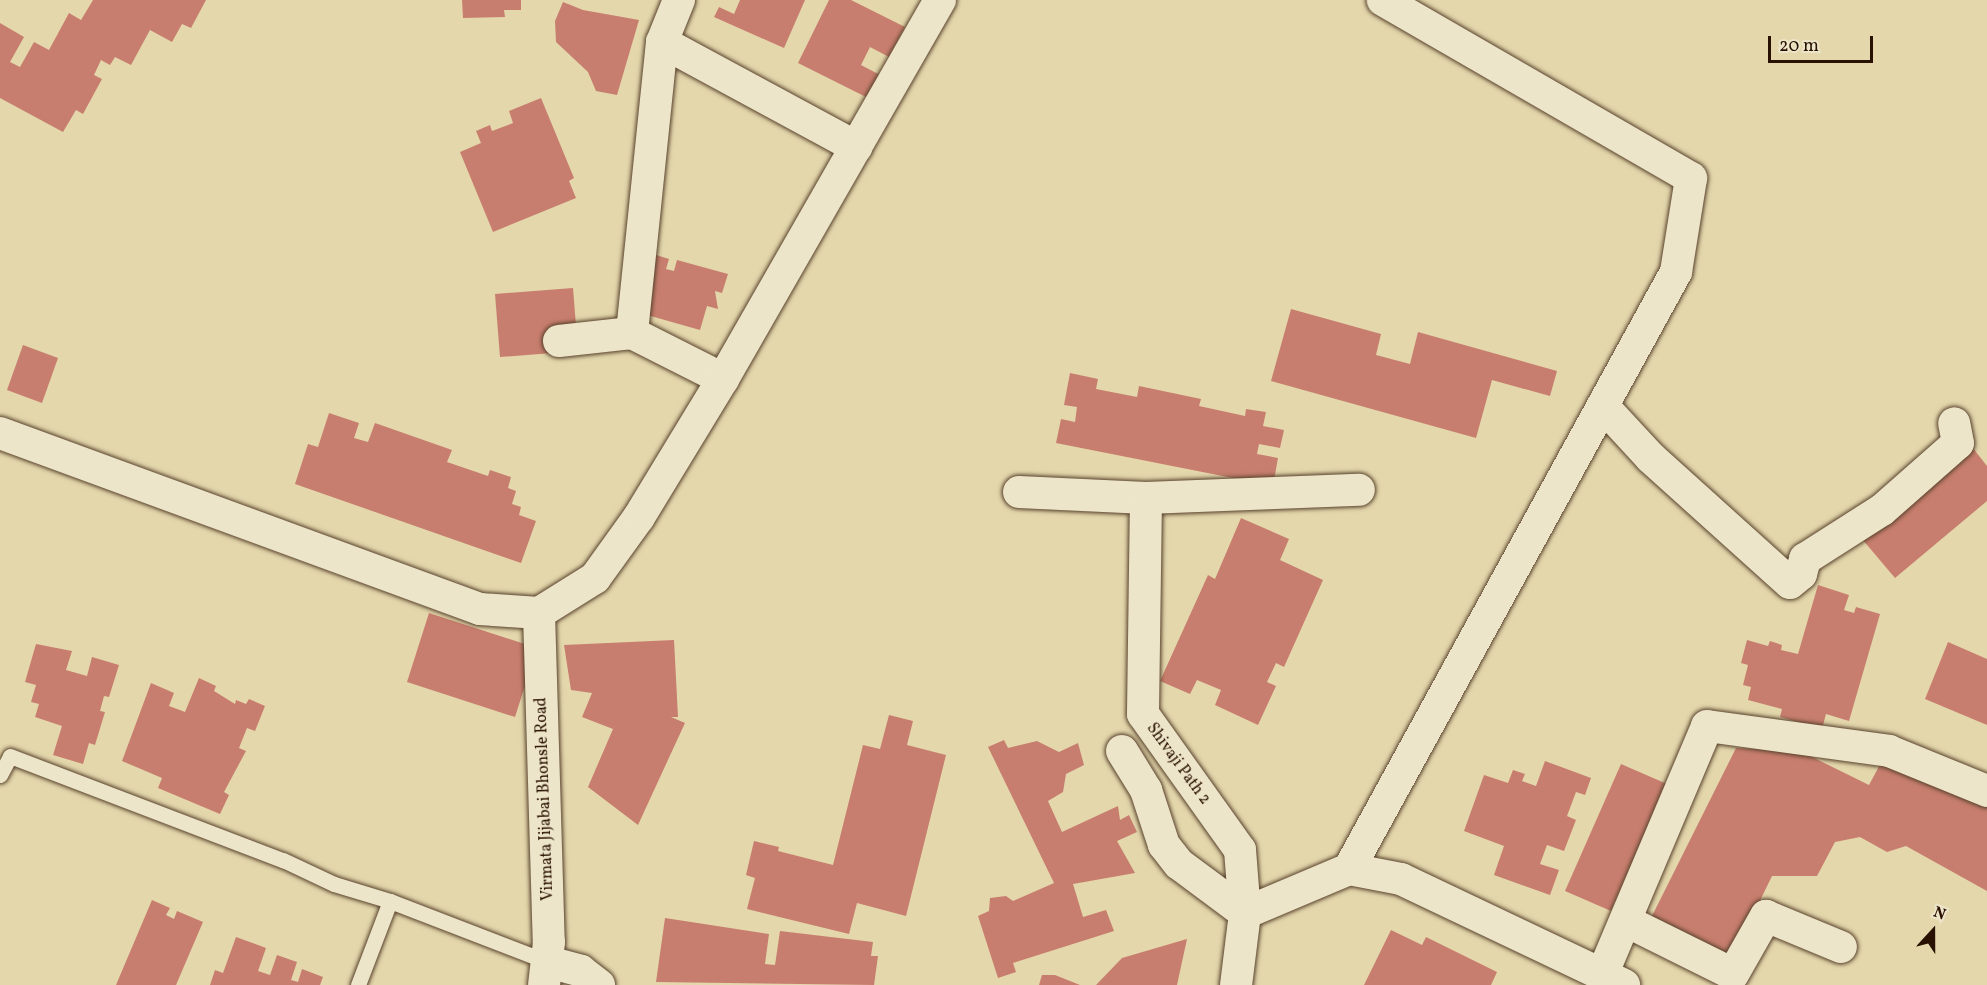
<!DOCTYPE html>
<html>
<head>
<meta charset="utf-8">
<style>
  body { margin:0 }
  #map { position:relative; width:1987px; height:985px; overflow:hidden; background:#e4d7ac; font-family:Vollkorn,serif }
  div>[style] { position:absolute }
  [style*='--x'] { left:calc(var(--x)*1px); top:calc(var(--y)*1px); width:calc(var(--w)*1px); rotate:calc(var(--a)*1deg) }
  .building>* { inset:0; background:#c87e6e }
  .roads { filter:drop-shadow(0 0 2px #58422c) drop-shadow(0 0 2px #58422c) }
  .service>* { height:15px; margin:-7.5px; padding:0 7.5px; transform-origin:7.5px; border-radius:7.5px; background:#ede5c9 }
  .minor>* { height:32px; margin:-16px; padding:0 16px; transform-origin:16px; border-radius:16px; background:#ede5c9 }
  span { translate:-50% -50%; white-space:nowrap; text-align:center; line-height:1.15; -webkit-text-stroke:4.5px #ede5c9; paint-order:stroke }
  .street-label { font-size:16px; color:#291101 }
  .north { position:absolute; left:1903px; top:901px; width:60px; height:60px; -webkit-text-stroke:4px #ede5c9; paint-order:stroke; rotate:21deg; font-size:16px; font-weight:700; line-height:24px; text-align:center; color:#291101 }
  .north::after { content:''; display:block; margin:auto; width:21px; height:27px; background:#291101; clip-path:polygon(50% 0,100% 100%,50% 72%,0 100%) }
  .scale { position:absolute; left:1768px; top:36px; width:105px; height:27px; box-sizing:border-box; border:3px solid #291101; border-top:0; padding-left:8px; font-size:18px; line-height:21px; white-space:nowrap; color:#291101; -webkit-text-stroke:4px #ede5c9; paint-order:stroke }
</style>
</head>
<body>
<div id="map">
  <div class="building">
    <div style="clip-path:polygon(93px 0,206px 0,191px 28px,182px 24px,172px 42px,150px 30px,131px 65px,115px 57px,110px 65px,101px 60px,94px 75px,102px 79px,83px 114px,76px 110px,63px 132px,0 98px,0 23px,24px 37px,10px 62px,20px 67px,34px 42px,49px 50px,69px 13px,81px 20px)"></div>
    <div style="clip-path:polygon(462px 0,521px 0,521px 10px,504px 10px,505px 17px,463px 18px)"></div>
    <div style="clip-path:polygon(740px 0,805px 0,784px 48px,714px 17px,719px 7px,734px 14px)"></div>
    <div style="clip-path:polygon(829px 0,851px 0,905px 27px,889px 57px,870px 47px,861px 65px,880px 75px,868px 98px,798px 63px)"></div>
    <div style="clip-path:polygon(563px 2px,583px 10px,639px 20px,617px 95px,596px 91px,588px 72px,556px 42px,555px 21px)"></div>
    <div style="clip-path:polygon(541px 98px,574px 178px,569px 181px,576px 198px,493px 232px,460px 152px,481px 143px,476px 131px,490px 125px,492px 131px,513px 123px,509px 111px)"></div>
    <div style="clip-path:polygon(650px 253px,669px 259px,666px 269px,674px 271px,677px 260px,728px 274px,722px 293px,715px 291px,718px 309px,707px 306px,700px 330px,633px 311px)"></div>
    <div style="clip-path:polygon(573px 288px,578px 351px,500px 357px,495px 294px)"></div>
    <div style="clip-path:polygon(1291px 309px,1381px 334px,1376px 355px,1410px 364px,1418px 332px,1557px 371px,1550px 396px,1492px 380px,1476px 438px,1271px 381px)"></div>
    <div style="clip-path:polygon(23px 345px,58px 358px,42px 403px,7px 390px)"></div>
    <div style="clip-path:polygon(1070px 373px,1098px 379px,1096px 389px,1137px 397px,1139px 386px,1201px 399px,1199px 406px,1245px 416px,1246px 409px,1266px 412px,1263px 426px,1284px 430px,1280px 448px,1259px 444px,1257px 454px,1278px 458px,1273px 486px,1056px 443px,1061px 419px,1075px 422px,1077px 407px,1064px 405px)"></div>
    <div style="clip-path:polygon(329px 413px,359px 423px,354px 438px,368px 442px,375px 423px,452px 450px,447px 462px,488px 476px,490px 470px,511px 477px,508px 488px,516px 491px,512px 504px,521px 507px,519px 515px,536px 521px,521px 563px,295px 484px,308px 444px,318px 447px)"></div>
    <div style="clip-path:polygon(1972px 447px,1987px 466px,1987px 501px,1895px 578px,1862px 539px)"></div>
    <div style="clip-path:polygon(1241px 518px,1289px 539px,1280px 560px,1323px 580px,1284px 667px,1276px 663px,1267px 682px,1276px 686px,1258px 725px,1215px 705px,1221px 690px,1197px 680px,1190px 694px,1160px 681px,1208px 575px,1215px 579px)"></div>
    <div style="clip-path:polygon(1818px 585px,1849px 595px,1844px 610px,1854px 613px,1856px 607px,1880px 614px,1849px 721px,1826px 714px,1822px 729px,1780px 717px,1782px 709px,1748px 700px,1751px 687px,1743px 685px,1748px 665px,1741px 663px,1747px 640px,1768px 646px,1770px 641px,1782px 645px,1781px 650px,1798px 654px)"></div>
    <div style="clip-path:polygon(429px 613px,537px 648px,515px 717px,407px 682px)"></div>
    <div style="clip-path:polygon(674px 640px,678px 717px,671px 717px,685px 723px,638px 825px,588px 787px,613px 729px,582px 717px,592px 693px,571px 690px,564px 645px)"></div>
    <div style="clip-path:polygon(1948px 642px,1987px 659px,1987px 725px,1925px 699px)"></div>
    <div style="clip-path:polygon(36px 644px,72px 651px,66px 670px,87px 676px,92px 657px,119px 665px,109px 697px,104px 696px,100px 711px,105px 712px,95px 745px,89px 743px,83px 764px,53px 755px,62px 726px,35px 717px,39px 704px,31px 702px,36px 685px,25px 682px)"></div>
    <div style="clip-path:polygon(199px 678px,216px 686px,214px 691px,235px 704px,236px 700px,246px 704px,249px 699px,265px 706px,255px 731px,247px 728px,239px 748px,246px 751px,224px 792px,229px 795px,220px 814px,158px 788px,162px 778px,122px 761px,151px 683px,174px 693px,169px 706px,185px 712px)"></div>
    <div style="clip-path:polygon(889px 715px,913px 721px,907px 745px,946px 755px,906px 916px,857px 903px,849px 934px,747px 909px,755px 878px,746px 875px,754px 841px,779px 847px,778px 851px,833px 865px,863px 745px,880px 749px)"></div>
    <div style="clip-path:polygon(1004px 740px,1008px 748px,1037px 741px,1059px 752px,1078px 743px,1084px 765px,1066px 774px,1063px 792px,1048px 801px,1062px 832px,1118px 806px,1120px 820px,1129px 815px,1137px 832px,1117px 841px,1135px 873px,1073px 884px,1083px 917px,1106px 910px,1114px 931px,1013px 963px,1016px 972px,998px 978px,978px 916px,989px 911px,990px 898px,1006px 896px,1013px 901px,1054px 883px,988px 747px)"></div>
    <div style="clip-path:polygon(1736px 748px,1800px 751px,1869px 785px,1883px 759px,1938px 788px,1944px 776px,1987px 807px,1987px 891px,1906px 846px,1887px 852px,1860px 837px,1835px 842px,1817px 876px,1772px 876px,1724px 975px,1643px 934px)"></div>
    <div style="clip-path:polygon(1545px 761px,1591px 778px,1585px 795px,1576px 792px,1567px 816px,1576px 820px,1564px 851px,1547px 845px,1540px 864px,1559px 870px,1550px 895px,1494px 875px,1504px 846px,1464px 831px,1484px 775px,1508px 783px,1513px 770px,1525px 774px,1522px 781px,1536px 786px)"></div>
    <div style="clip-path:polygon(1621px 764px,1667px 784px,1611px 911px,1565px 891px)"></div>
    <div style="clip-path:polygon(152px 900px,170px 908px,166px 915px,174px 919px,177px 911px,203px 922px,176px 985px,116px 985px)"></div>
    <div style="clip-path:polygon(665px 918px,769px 934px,765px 964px,775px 965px,780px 931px,873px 942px,871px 956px,878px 956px,874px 985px,656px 982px)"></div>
    <div style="clip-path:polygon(1391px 930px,1422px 945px,1426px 937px,1497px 972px,1491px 985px,1364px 985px)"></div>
    <div style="clip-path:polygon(236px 937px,266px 948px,258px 971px,270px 975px,277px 955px,297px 962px,291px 980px,298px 982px,302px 969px,323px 977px,320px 985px,210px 985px,215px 970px,223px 973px)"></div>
    <div style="clip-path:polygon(1187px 939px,1177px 985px,1096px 985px,1122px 958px)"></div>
    <div style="clip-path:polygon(1042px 975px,1055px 975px,1080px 985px,1039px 985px)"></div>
  </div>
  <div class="roads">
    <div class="service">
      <div style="--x:0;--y:775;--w:21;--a:-62"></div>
      <div style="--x:10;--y:756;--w:292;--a:20.9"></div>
      <div style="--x:283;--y:860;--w:56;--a:25.2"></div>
      <div style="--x:334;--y:884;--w:59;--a:16.9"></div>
      <div style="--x:390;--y:901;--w:90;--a:110.9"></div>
      <div style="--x:390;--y:901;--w:169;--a:21.1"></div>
    </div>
    <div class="minor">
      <div style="--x:679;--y:0;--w:45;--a:112"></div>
      <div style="--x:662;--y:42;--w:221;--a:28.4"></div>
      <div style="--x:662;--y:42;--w:293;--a:95.9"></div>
      <div style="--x:632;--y:333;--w:102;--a:26.8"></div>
      <div style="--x:559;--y:341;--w:73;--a:-6.3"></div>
      <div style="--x:1603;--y:406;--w:69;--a:47.3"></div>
      <div style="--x:1650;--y:457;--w:188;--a:42"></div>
      <div style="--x:1790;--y:583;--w:14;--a:-39"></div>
      <div style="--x:1801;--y:574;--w:16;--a:-75"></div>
      <div style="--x:1805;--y:559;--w:91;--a:-32.5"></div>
      <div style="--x:1882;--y:510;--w:101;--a:-41.4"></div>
      <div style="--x:1958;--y:443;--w:20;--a:-101"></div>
      <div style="--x:0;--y:433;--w:511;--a:20.14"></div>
      <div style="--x:480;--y:609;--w:59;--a:3.9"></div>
      <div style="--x:539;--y:613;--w:66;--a:-32"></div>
      <div style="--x:595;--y:578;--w:75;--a:-54.2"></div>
      <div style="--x:639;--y:517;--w:162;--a:-58.7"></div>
      <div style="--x:723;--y:379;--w:437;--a:-60.2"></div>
      <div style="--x:1019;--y:492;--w:127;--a:2.7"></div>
      <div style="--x:1146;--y:498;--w:213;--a:-2.2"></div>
      <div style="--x:1146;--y:498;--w:216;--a:90.8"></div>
      <div style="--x:1143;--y:714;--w:167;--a:54.5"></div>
      <div style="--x:1240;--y:850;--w:63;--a:85.5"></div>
      <div style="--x:1245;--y:913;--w:73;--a:97.1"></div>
      <div style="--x:539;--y:613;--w:329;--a:88.3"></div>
      <div style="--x:549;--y:942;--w:43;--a:96.6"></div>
      <div style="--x:1122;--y:751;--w:46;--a:58.4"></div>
      <div style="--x:1146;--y:790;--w:58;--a:71.9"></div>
      <div style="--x:1164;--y:845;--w:24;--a:52"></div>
      <div style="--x:1179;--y:864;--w:82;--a:36.6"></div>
      <div style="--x:1349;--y:869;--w:681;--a:-61.29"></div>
      <div style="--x:1676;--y:272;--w:95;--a:-80.9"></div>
      <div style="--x:1691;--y:178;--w:356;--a:-150"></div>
      <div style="--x:1245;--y:913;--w:113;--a:-22.9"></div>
      <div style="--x:1349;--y:869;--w:53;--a:10.9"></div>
      <div style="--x:1401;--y:879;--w:247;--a:25.4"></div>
      <div style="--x:1626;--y:921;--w:119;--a:26.4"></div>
      <div style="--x:1733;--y:974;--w:67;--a:-60.4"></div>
      <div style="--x:1766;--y:916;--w:81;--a:22.5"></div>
      <div style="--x:548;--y:962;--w:34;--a:15"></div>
      <div style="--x:581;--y:971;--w:23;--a:38"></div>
      <div style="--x:1602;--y:975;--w:270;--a:-67.1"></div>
      <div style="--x:1707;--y:726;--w:184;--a:7.8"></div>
      <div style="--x:1889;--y:751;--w:106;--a:22.2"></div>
    </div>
  </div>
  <div class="street-label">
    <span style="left:1178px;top:764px;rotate:54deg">Shivaji Path 2</span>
    <span style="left:545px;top:799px;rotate:-92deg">Virmata Jijabai Bhonsle Road</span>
  </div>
  <div class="north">N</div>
  <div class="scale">20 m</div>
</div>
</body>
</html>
